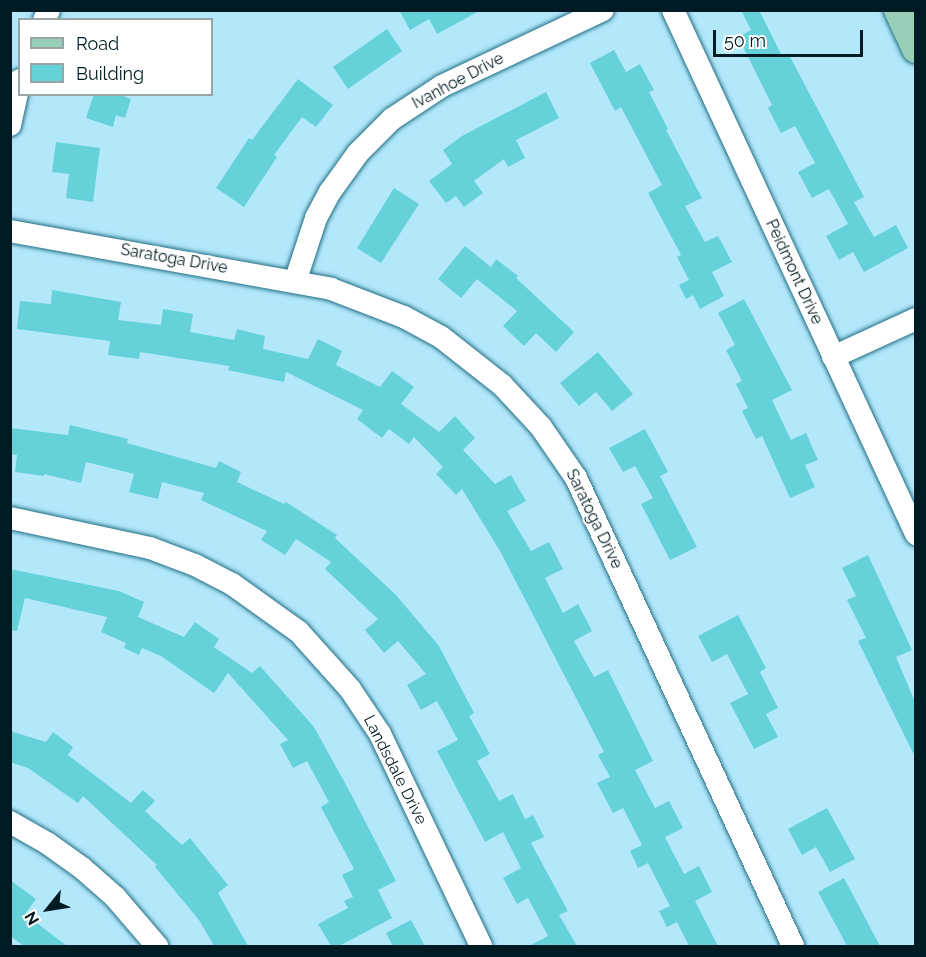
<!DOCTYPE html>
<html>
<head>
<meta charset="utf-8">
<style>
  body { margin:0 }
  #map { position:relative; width:926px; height:957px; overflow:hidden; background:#b3e8fb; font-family:Raleway,sans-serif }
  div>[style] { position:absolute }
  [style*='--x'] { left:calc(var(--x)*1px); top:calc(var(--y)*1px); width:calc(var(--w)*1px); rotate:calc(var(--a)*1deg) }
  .building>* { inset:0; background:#65d2da }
  .roads { filter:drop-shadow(0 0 2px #216e85) drop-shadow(0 0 2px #216e85) }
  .minor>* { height:22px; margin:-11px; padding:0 11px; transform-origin:11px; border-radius:11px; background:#fff }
  .major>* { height:28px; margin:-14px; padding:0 14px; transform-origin:14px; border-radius:14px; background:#97d0b6 }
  span { translate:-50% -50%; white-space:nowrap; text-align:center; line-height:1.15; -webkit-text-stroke:4.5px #fff; paint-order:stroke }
  .street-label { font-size:16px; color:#001b24 }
  .frame { position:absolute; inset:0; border:12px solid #001b24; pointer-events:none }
  .legend { position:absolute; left:18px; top:18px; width:195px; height:78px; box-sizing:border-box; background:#fff; border:2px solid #99a4a7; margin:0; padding:8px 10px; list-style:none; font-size:18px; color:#001b24 }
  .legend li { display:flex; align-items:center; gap:12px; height:30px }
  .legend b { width:30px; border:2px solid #99a4a7 }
  .north { position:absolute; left:18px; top:879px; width:60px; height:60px; -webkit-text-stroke:4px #fff; paint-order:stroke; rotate:240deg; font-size:16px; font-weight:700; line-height:24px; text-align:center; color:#001b24 }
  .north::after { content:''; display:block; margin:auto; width:21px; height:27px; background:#001b24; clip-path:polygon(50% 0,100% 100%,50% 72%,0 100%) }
  .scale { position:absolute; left:713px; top:30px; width:150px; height:27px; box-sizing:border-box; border:3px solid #001b24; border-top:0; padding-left:8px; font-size:18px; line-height:21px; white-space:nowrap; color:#001b24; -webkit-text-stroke:4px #fff; paint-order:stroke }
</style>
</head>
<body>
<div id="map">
  <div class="building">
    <div style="clip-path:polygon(399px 10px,481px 10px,437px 34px,429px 19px,410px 30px)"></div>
    <div style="clip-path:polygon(741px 10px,759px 10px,782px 56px,788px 53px,864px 197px,854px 202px,874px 237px,896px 225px,908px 248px,864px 272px,853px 252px,839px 260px,826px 236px,848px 224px,829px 189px,812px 198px,798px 172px,815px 163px,795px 126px,781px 133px,768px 108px,772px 105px,738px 37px,751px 30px)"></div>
    <div style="clip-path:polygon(387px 29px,402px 51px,348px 89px,333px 67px)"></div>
    <div style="clip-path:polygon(614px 50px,626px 72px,640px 64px,654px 90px,649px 92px,668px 129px,666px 130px,702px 198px,685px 206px,705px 242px,718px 236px,732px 262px,712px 272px,724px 296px,700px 309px,693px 295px,686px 299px,679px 285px,689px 280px,677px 257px,681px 255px,648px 193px,662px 185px,621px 107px,615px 111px,590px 63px)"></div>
    <div style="clip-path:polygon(298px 79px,333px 105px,316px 127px,302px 117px,274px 155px,277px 157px,244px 207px,216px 188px,249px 138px,252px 140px)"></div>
    <div style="clip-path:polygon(546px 92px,559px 118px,516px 140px,525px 158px,508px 167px,504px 159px,474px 181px,483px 193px,464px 207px,456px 196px,446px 203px,429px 181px,452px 164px,443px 150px,462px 136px)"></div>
    <div style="clip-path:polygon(94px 94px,118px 94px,131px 99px,125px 118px,116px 115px,113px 127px,86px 118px)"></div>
    <div style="clip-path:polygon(56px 142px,100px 148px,93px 202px,66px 198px,69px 174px,52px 172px)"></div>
    <div style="clip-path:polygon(394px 188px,419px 204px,381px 263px,357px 248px)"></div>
    <div style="clip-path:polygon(465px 246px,491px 267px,496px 259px,518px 276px,516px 278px,574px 332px,556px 352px,536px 333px,524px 346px,503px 326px,517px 311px,477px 279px,461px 298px,438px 279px)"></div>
    <div style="clip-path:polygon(52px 290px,121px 302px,118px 320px,161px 325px,163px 309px,193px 314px,190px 332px,234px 340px,237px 329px,265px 336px,263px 349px,308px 359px,318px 339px,342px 351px,336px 365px,380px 387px,392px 371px,414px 387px,401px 404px,439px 432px,455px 416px,475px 438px,463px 450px,495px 484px,511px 475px,526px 501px,507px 511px,531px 551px,549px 542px,563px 569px,545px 578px,563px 613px,578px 604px,592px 631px,574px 641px,594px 677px,608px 670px,653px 761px,635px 770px,655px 808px,669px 801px,683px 828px,665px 837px,684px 874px,699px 866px,712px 892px,695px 901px,718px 946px,689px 946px,677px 922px,667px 927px,659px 911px,670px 906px,648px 863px,638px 868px,630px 851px,642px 845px,623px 808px,613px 813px,597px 783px,610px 777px,598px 755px,604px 752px,500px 551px,462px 489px,456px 495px,436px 474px,443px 467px,414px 437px,409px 444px,389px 429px,382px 438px,357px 419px,363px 410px,286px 372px,284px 382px,228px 370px,229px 366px,140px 352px,139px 359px,108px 355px,110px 341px,17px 329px,20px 301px,51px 304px)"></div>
    <div style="clip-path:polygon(744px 299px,792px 390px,772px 400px,791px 440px,806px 433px,818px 460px,805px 465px,815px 487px,790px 498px,762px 436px,756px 439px,742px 411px,748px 408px,736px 384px,742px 381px,726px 350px,735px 345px,718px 313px)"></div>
    <div style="clip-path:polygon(598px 352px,633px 394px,612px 411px,596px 392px,579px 406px,560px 383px)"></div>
    <div style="clip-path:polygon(70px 425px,128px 439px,127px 443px,216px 468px,219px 461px,241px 472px,237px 482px,284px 504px,286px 502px,337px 535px,335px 538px,396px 595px,439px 646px,474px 713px,469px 716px,490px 754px,477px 761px,499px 801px,513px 794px,525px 819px,533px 815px,544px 837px,531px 843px,568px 911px,559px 915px,577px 946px,529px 946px,548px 936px,528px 898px,517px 904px,503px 878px,521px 868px,503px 832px,485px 842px,437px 751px,458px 740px,437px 701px,421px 710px,407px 685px,426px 674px,398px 641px,384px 653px,365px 630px,378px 619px,325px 569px,331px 562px,296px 539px,285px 555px,261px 540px,267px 531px,201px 500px,204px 493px,162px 482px,158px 499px,129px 492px,134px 474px,86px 462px,81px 483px,44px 474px,44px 476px,15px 472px,17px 455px,10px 454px,10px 428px,68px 435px)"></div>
    <div style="clip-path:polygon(645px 429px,668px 472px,660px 476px,697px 547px,670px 560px,641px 504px,653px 498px,635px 466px,623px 472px,609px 448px)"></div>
    <div style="clip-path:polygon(868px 555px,912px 650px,896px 657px,915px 702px,915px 757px,858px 641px,866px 638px,847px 600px,856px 596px,842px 568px)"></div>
    <div style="clip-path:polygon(10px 569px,119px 591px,144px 602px,138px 617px,184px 637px,195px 622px,219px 639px,214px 647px,252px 673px,260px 666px,314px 727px,351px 794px,396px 881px,378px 890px,392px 918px,339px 946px,331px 946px,318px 924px,348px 908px,344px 901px,353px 897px,342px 875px,354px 869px,321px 807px,329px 802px,307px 761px,293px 768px,280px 744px,288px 740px,228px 673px,214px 693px,161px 656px,142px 648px,139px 655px,124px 648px,126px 643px,101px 632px,107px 617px,25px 598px,17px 631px,10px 630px)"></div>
    <div style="clip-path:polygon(738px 615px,766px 668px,760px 672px,778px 708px,766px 714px,778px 737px,754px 749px,730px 703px,748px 694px,727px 654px,712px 662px,698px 636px)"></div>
    <div style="clip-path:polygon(10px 731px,46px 742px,53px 732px,73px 747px,68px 755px,131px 803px,143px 790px,155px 801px,145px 811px,182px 845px,190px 838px,228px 885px,218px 893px,248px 946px,214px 946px,199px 920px,155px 867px,157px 865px,83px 796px,78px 803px,28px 768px,10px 762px)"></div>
    <div style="clip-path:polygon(827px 808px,855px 859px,830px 872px,816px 847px,802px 855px,788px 829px)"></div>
    <div style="clip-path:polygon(844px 878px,880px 946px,847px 946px,818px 892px)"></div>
    <div style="clip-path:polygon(10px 880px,36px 899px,25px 914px,67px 946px,24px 946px,10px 936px)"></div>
    <div style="clip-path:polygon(411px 920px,425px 946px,393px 946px,386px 933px)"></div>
  </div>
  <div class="roads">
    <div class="minor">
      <div style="--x:673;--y:10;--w:578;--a:65.12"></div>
      <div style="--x:44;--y:20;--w:11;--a:-63"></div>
      <div style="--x:10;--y:125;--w:46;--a:-77.5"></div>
      <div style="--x:10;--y:231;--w:326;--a:10.2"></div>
      <div style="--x:331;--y:289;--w:78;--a:21"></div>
      <div style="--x:404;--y:317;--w:42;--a:28.4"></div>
      <div style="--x:441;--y:337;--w:78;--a:38.2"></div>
      <div style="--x:502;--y:385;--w:57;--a:47.1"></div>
      <div style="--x:541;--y:427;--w:62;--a:55.5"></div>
      <div style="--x:576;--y:478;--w:516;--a:65.12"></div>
      <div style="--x:295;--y:282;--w:67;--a:-71.8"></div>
      <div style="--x:316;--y:218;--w:30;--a:-62"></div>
      <div style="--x:330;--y:192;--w:48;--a:-54.3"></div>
      <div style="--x:358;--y:153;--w:48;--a:-45"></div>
      <div style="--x:392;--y:119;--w:60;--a:-33.4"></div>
      <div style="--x:442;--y:86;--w:178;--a:-25.3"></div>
      <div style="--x:833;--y:357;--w:91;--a:-24.6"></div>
      <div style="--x:10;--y:518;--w:143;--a:12.1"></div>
      <div style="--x:150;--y:548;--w:48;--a:20.7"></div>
      <div style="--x:195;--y:565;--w:42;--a:27.2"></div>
      <div style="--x:232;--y:584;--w:82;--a:35.6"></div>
      <div style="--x:299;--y:632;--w:76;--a:48.2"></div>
      <div style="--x:350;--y:689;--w:54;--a:56.3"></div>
      <div style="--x:380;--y:734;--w:235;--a:64.5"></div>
      <div style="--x:10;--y:822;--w:43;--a:29.6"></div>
      <div style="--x:47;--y:843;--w:43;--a:35.5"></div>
      <div style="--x:82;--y:868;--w:44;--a:41.3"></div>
      <div style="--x:115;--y:897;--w:65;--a:49.4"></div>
    </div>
    <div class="major">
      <div style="--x:898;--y:10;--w:43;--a:65.2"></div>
    </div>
  </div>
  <div class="street-label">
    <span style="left:458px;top:81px;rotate:-28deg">Ivanhoe Drive</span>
    <span style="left:174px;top:259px;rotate:10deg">Saratoga Drive</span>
    <span style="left:794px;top:272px;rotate:65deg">Peidmont Drive</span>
    <span style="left:594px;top:519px;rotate:64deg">Saratoga Drive</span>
    <span style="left:395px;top:770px;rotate:63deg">Landsdale Drive</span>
  </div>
  <div class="frame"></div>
  <ul class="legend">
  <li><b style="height:8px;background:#97d0b6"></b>Road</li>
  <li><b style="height:16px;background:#65d2da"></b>Building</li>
  </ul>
  <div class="north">N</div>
  <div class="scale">50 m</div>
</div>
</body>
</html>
